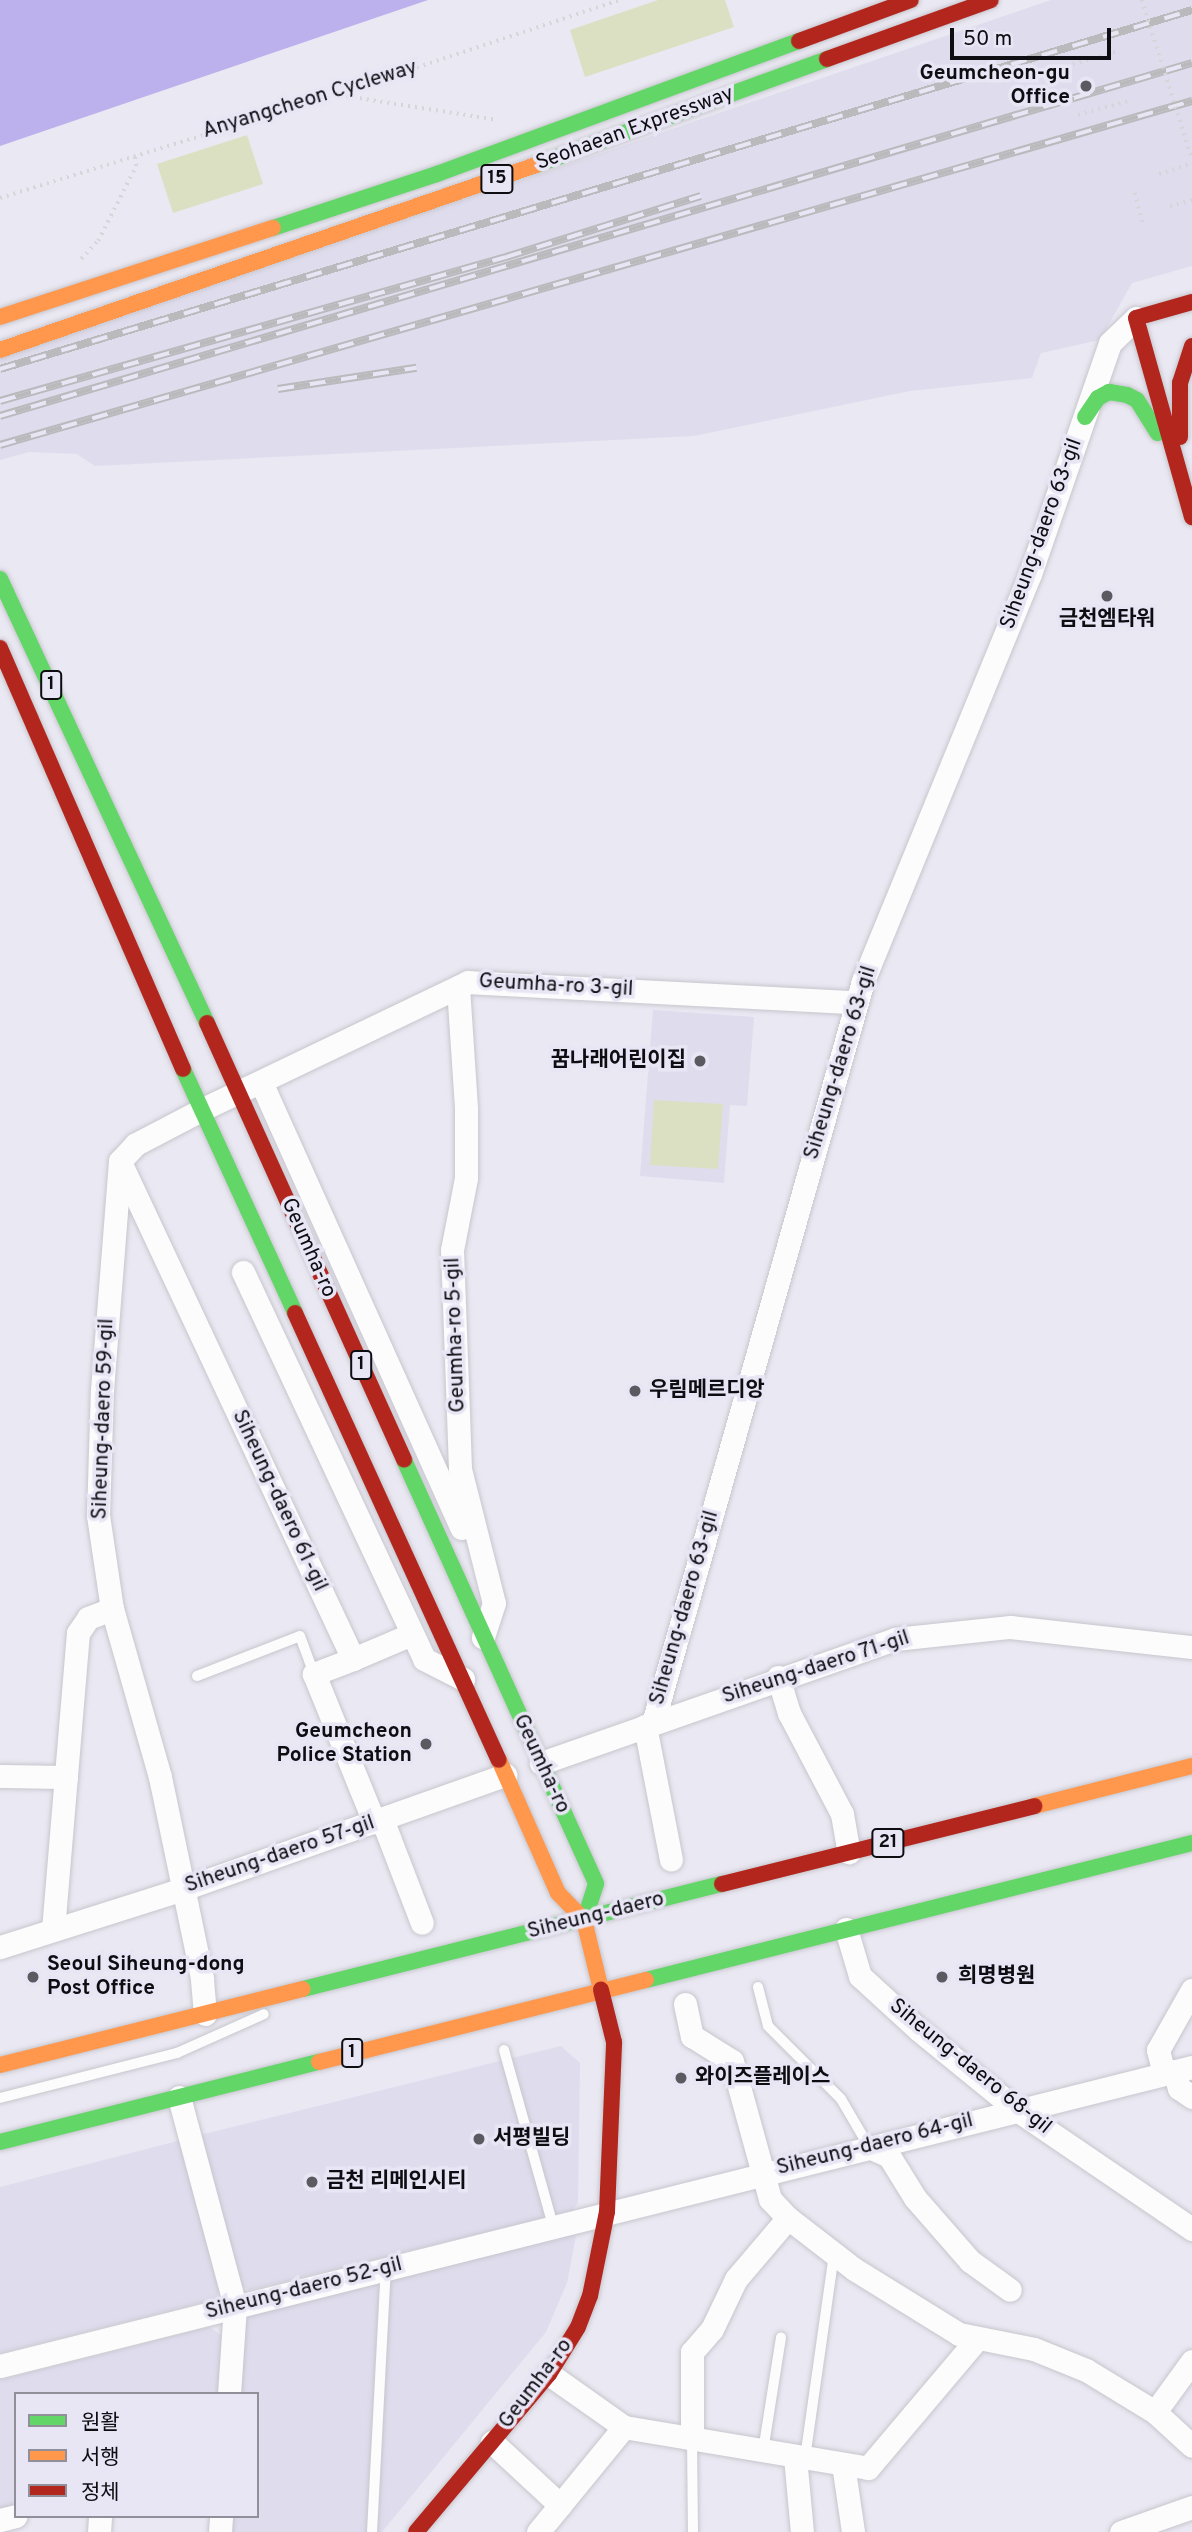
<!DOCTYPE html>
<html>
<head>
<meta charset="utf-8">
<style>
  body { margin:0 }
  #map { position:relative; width:1192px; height:2532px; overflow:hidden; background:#eae8f2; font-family:Overpass,"Noto Sans KR",sans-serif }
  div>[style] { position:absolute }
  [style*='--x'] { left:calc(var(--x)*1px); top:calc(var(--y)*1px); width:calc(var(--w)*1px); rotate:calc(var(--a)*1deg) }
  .built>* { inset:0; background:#dfdced }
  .green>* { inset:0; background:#dce0c3 }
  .water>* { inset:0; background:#bdb1ed }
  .path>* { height:3.5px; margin-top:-1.75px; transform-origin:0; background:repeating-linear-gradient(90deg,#d6d5d8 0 2px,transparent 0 7px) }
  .roads { filter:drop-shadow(0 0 2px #c7c6cd) drop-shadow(0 0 2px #c7c6cd) }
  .lane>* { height:10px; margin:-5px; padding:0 5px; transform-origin:5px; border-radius:5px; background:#fcfcfd }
  .street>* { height:23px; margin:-11.5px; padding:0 11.5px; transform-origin:11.5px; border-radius:11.5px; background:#fcfcfd }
  .fast>* { height:16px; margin:-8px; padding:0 8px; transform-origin:8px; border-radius:8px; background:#63d668 }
  .slow>* { height:16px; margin:-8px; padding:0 8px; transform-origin:8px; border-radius:8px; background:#ff974d }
  .jam>* { height:16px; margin:-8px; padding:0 8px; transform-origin:8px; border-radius:8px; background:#b3261e }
  .rail>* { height:8px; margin-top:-4px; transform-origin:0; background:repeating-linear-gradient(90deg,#e8e5f5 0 16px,#bab9bc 0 32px); box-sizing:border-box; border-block:2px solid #bab9bc }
  .path-bridge>* { height:3.5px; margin-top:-1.75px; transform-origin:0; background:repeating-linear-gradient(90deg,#d6d5d8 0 2px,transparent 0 7px) }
  .bridges { filter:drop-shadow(0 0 2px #c7c6cd) drop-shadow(0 0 2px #c7c6cd) }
  .fast-bridge>* { height:16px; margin:-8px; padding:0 8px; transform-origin:8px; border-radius:8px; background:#63d668 }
  .slow-bridge>* { height:16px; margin:-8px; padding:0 8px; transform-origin:8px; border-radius:8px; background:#ff974d }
  .jam-bridge>* { height:16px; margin:-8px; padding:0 8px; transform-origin:8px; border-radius:8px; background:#b3261e }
  .dots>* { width:19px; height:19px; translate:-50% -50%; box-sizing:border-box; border:4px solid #e8e5f5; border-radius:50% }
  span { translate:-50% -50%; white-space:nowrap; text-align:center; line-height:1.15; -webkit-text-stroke:7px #e8e5f5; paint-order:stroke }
  .shield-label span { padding:2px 5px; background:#e8e5f5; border:2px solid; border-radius:5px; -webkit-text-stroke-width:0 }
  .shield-label { font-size:19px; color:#0d0d12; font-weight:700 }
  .poi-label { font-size:21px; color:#0d0d12; font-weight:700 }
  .right { translate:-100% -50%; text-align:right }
  .left { translate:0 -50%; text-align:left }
  .street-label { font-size:21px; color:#0d0d12 }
  .legend { position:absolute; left:14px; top:2392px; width:245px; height:126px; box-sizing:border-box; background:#e8e5f5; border:2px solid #908f9a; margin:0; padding:9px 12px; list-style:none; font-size:21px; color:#0d0d12 }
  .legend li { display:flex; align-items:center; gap:14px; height:35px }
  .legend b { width:35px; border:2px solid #908f9a }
  .scale { position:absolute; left:950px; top:28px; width:161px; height:32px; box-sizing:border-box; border:4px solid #0d0d12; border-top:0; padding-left:9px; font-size:21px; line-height:24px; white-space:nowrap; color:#0d0d12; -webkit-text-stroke:5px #e8e5f5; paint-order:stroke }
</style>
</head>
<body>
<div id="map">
  <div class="built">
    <div style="clip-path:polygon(1051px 0,1192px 0,1192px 266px,1132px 283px,1100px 340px,1041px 353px,1032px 378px,910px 391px,694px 436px,95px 466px,77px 454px,29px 452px,0 460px,0 347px,517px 182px)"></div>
    <div style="clip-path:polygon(653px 1010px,754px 1017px,747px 1106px,730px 1105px,724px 1183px,640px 1176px)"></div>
    <div style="clip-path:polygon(561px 2046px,580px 2063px,578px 2203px,572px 2211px,249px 2290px,235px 2282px,200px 2135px)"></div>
    <div style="clip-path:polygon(185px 2139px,222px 2286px,216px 2299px,0 2353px,0 2187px)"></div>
    <div style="clip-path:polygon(569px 2233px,576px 2236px,567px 2283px,546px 2332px,382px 2532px,212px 2532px,213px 2516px,257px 2516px,257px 2394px,16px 2394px,16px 2507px,0 2511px,0 2380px,209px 2327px,225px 2338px,242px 2326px,250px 2312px)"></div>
  </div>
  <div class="green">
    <div style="clip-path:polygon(658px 0,725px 0,734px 27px,585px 77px,570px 30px)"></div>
    <div style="clip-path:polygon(247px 135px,263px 184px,173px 213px,157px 164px)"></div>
    <div style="clip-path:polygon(654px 1100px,723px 1104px,718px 1169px,650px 1165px)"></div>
  </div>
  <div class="water">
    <div style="clip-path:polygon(0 0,428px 0,0 146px)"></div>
  </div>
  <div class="path">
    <div style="--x:1066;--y:66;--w:51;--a:-15.9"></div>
    <div style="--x:339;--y:95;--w:161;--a:8.9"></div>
    <div style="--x:1078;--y:115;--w:52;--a:-15.6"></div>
    <div style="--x:1159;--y:174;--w:35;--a:-18"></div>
    <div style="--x:1135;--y:193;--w:34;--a:76"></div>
    <div style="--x:0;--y:198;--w:353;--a:-17.2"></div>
    <div style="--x:337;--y:94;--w:298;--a:-18.4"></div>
    <div style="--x:1170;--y:206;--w:23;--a:-15"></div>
    <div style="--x:81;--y:259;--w:25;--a:-47"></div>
    <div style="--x:98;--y:241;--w:84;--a:-63.1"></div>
    <div style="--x:136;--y:166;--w:12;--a:-99"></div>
  </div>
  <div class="roads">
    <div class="lane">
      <div style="--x:197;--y:1676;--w:110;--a:-21.2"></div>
      <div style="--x:300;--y:1636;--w:40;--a:69.8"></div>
      <div style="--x:758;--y:1987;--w:40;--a:75.6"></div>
      <div style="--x:768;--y:2026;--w:103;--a:45"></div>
      <div style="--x:841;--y:2099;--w:56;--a:59.7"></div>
      <div style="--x:504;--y:2050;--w:183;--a:74.4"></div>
      <div style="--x:0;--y:2098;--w:183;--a:-14.3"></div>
      <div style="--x:177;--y:2053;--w:95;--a:-24.1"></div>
      <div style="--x:692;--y:2439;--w:93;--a:89.4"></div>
      <div style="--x:763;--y:2451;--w:115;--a:-81"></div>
      <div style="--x:805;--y:2458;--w:207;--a:-81.9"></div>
      <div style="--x:372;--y:2532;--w:264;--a:-87"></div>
    </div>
    <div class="street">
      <div style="--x:458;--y:987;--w:122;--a:86.2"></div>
      <div style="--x:466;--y:1109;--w:69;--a:90"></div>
      <div style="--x:466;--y:1178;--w:73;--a:101"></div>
      <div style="--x:452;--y:1250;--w:219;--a:87.9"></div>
      <div style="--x:460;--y:1469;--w:138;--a:75.8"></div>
      <div style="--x:494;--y:1603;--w:36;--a:108"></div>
      <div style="--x:261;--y:1082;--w:489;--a:65.8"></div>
      <div style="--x:120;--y:1162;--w:549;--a:64.88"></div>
      <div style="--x:353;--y:1659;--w:42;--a:159"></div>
      <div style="--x:314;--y:1674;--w:160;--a:67.9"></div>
      <div style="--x:243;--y:1272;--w:427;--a:64.9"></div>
      <div style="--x:424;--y:1659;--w:44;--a:27.1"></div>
      <div style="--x:353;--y:1659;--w:64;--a:-23"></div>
      <div style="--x:778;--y:1677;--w:38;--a:73"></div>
      <div style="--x:789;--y:1713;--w:114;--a:62.3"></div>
      <div style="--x:842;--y:1814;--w:39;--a:80"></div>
      <div style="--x:653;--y:1723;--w:771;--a:-74.2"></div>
      <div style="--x:863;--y:981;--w:440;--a:-67.7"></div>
      <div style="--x:1030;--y:574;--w:244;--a:-70.9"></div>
      <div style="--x:1110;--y:343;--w:36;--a:-44"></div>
      <div style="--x:645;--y:1726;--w:136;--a:79"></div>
      <div style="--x:541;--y:1763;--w:375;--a:-19.3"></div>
      <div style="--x:895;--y:1639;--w:116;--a:-6"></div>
      <div style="--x:1010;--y:1627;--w:183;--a:6.3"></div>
      <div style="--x:0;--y:1776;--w:66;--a:0.9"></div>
      <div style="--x:382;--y:1819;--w:111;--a:69"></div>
      <div style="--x:846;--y:1929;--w:49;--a:73.4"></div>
      <div style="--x:860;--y:1976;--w:80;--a:42.5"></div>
      <div style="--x:919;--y:2030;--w:127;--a:39.2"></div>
      <div style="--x:1017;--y:2110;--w:212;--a:34.2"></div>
      <div style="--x:53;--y:1930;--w:298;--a:-85.2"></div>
      <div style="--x:78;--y:1633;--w:18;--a:-56"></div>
      <div style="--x:88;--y:1618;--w:26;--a:-21"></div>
      <div style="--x:0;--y:1947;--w:192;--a:-17.6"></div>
      <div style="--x:183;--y:1889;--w:342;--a:-19.5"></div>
      <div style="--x:685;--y:2004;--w:33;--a:78"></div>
      <div style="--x:692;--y:2036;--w:47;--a:32"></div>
      <div style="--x:732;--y:2061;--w:143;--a:74.6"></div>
      <div style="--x:770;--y:2199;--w:26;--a:47"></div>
      <div style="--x:788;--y:2218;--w:83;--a:37.7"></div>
      <div style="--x:854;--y:2269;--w:123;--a:31.8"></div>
      <div style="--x:959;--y:2334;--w:76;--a:11.3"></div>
      <div style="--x:1034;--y:2349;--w:56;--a:22"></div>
      <div style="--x:1086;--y:2370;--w:81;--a:31.3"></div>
      <div style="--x:1155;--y:2412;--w:50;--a:42.6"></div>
      <div style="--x:205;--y:2014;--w:36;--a:-95"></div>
      <div style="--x:202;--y:1978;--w:205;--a:-101.8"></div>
      <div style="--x:160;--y:1777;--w:175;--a:-105.9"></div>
      <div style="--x:112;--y:1609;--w:95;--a:-98.5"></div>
      <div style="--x:98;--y:1515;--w:125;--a:-88.2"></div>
      <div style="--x:102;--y:1390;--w:230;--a:-85.5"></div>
      <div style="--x:120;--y:1161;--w:23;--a:-47"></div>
      <div style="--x:136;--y:1144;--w:73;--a:-27.6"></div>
      <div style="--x:201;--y:1110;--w:296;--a:-25.6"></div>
      <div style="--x:468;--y:982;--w:389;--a:3"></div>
      <div style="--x:1174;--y:2071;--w:18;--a:74"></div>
      <div style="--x:1179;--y:2088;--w:16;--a:35"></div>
      <div style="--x:1164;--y:2074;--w:25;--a:-104"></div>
      <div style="--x:1158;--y:2050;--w:69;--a:-60.5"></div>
      <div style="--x:179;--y:2097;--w:216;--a:75"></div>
      <div style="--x:235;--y:2306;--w:88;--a:93.9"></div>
      <div style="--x:869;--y:2147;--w:22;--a:24"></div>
      <div style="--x:889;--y:2156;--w:49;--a:58.2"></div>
      <div style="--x:915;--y:2198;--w:84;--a:48.9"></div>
      <div style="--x:970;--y:2261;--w:49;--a:35.9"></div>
      <div style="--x:0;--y:2366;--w:1229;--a:-14.08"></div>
      <div style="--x:549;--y:2374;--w:92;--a:35.2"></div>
      <div style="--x:624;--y:2427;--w:247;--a:9.5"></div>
      <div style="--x:868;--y:2468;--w:169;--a:-49.8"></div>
      <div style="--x:1155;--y:2412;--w:63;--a:-54"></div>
      <div style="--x:692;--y:2439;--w:87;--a:-90"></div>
      <div style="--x:692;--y:2352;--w:30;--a:-49"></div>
      <div style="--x:712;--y:2329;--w:55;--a:-64.4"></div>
      <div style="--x:736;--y:2279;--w:80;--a:-49.6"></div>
      <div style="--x:492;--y:2442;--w:93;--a:42.8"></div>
      <div style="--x:795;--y:2457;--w:75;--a:84.7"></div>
      <div style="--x:843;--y:2464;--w:69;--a:81.6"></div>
      <div style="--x:0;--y:2520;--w:16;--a:-14"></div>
      <div style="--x:99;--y:2532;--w:16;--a:-86"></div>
      <div style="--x:220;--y:2532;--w:16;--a:-86"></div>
      <div style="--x:538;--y:2532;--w:136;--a:-50.7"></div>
      <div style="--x:1121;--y:2532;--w:75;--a:-19.4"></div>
    </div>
    <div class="fast">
      <div style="--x:536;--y:165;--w:310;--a:-20"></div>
      <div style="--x:1085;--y:417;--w:23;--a:-56"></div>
      <div style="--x:1098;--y:398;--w:13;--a:-29"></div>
      <div style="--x:1109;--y:392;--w:18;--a:9"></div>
      <div style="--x:1127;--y:395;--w:11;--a:27"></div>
      <div style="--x:1137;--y:400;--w:39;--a:58"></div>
      <div style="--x:0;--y:579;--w:490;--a:65"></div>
      <div style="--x:183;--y:1069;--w:268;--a:65.3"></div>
      <div style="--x:404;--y:1460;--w:465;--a:65.6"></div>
      <div style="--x:596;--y:1884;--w:38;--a:108"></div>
      <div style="--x:646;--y:1980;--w:563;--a:-14.09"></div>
      <div style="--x:303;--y:1989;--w:432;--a:-14.1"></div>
      <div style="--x:0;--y:2142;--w:329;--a:-14.1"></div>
    </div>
    <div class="slow">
      <div style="--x:0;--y:350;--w:567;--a:-19.04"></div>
      <div style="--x:499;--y:1760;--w:145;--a:66.1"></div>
      <div style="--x:558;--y:1893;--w:37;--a:46"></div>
      <div style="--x:584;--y:1920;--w:72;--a:76.3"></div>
      <div style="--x:1034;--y:1806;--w:163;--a:-14.2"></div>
      <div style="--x:319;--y:2062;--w:337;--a:-14.1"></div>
      <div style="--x:0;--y:2065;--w:312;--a:-14.1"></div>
    </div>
    <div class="jam">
      <div style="--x:827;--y:59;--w:174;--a:-19.8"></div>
      <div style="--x:1192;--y:302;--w:58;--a:164.1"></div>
      <div style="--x:1136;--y:318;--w:207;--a:74.3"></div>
      <div style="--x:1180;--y:437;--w:54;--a:-90"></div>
      <div style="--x:1180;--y:383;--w:39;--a:-72"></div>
      <div style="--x:0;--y:648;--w:459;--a:66.5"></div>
      <div style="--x:207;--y:1023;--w:479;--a:65.7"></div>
      <div style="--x:295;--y:1313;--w:491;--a:65.5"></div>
      <div style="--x:722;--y:1884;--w:322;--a:-14"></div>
      <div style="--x:416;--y:2532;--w:207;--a:-49.9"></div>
      <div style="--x:549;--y:2374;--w:55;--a:-58.3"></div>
      <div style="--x:578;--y:2327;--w:33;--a:-69"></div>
      <div style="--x:590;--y:2296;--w:86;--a:-78.6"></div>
      <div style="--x:607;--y:2212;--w:170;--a:-87.6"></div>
      <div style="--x:614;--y:2042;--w:54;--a:-104"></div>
    </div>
  </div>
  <div class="rail">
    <div style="--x:0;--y:369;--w:1245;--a:-16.76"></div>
    <div style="--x:278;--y:389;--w:140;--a:-8.7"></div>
    <div style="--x:0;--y:401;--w:526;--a:-15.89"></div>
    <div style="--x:506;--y:257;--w:204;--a:-17.4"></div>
    <div style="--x:0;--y:416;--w:1243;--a:-16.5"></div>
    <div style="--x:0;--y:445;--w:1241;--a:-16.1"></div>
  </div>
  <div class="path-bridge">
    <div style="--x:1142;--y:0;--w:167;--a:72.5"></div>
  </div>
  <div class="bridges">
    <div class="fast-bridge">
      <div style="--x:273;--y:228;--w:173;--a:-18.2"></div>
      <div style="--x:437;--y:174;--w:386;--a:-20.2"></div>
    </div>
    <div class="slow-bridge">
      <div style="--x:0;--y:317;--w:287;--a:-18.1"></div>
    </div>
    <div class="jam-bridge">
      <div style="--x:799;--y:41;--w:119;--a:-20.1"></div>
    </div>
  </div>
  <div class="dots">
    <div style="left:1086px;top:86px;background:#5a5a60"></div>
    <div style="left:1107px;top:596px;background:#5a5a60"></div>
    <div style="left:700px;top:1061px;background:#5a5a60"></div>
    <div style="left:635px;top:1391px;background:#5a5a60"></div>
    <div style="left:426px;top:1744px;background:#5a5a60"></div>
    <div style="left:33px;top:1977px;background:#5a5a60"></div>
    <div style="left:942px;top:1977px;background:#5a5a60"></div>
    <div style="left:681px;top:2078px;background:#5a5a60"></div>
    <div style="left:479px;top:2139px;background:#5a5a60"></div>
    <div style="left:312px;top:2182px;background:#5a5a60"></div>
  </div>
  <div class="shield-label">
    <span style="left:497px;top:179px">15</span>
    <span style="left:51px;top:685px">1</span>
    <span style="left:361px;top:1365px">1</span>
    <span style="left:888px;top:1843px">21</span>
    <span style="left:352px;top:2053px">1</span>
  </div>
  <div class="poi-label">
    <span class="right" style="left:1070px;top:86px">Geumcheon-gu<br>Office</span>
    <span style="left:1107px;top:620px">금천엠타워</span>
    <span class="right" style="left:686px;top:1061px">꿈나래어린이집</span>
    <span class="left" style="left:649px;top:1391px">우림메르디앙</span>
    <span class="right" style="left:412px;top:1744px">Geumcheon<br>Police Station</span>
    <span class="left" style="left:47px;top:1977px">Seoul Siheung-dong<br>Post Office</span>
    <span class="left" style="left:958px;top:1977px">희명병원</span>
    <span class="left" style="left:695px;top:2078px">와이즈플레이스</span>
    <span class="left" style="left:493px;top:2139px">서평빌딩</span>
    <span class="left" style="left:326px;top:2182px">금천 리메인시티</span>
  </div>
  <div class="street-label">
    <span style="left:310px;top:100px;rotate:-17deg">Anyangcheon Cycleway</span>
    <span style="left:635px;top:129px;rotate:-20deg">Seohaean Expressway</span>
    <span style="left:1042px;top:534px;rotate:-70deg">Siheung-daero 63-gil</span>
    <span style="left:556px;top:986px;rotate:3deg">Geumha-ro 3-gil</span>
    <span style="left:841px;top:1063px;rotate:-73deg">Siheung-daero 63-gil</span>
    <span style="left:308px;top:1248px;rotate:66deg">Geumha-ro</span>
    <span style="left:456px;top:1335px;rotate:-92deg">Geumha-ro 5-gil</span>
    <span style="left:104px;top:1419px;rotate:-88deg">Siheung-daero 59-gil</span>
    <span style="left:279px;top:1501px;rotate:65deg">Siheung-daero 61-gil</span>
    <span style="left:685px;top:1608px;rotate:-74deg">Siheung-daero 63-gil</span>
    <span style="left:816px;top:1668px;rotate:-18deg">Siheung-daero 71-gil</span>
    <span style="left:541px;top:1764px;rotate:65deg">Geumha-ro</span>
    <span style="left:280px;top:1855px;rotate:-19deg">Siheung-daero 57-gil</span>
    <span style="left:596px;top:1916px;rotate:-14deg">Siheung-daero</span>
    <span style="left:970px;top:2067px;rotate:39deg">Siheung-daero 68-gil</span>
    <span style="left:875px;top:2145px;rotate:-14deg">Siheung-daero 64-gil</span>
    <span style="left:304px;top:2289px;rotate:-14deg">Siheung-daero 52-gil</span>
    <span style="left:536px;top:2384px;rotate:-53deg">Geumha-ro</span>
  </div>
  <ul class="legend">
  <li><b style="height:9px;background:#63d668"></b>원활</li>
  <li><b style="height:9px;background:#ff974d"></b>서행</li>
  <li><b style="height:9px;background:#b3261e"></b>정체</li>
  </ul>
  <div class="scale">50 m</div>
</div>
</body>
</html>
